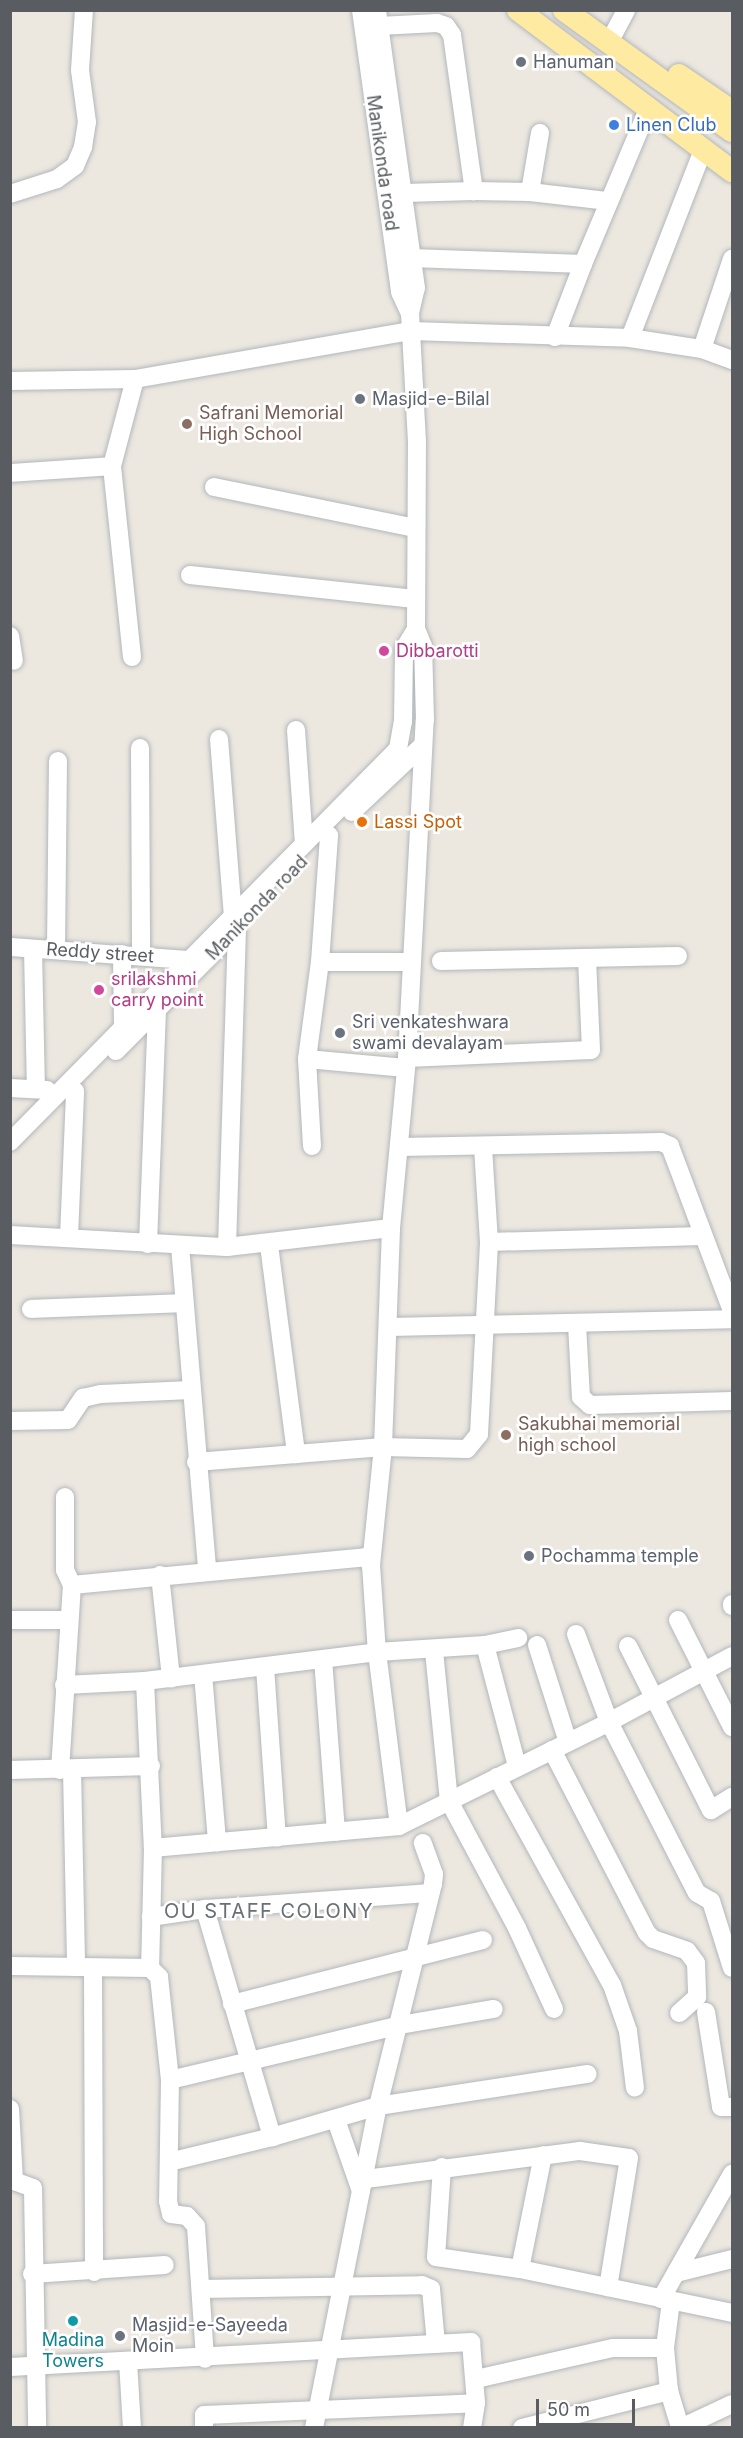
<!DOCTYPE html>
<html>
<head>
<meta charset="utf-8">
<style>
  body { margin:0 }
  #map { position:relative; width:743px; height:2438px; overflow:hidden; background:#ece8e0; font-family:Inter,sans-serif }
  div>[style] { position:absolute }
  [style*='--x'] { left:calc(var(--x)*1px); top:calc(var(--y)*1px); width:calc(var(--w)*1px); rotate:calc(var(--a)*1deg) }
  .roads { filter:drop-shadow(0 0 2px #b3b7bb) drop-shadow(0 0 2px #b3b7bb) }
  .minor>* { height:18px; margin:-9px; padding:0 9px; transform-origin:9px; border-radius:9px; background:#fff }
  .major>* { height:22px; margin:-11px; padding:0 11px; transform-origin:11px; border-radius:11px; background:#ffeaa2 }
  .dots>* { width:16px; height:16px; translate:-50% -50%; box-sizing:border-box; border:3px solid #fff; border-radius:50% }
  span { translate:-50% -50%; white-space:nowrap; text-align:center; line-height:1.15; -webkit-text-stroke:5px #fff; paint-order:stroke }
  .worship-label { font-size:18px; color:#5b616d }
  .left { translate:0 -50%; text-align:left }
  .shop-label { font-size:18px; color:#366cbe }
  .street-label { font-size:18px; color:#595d61 }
  .education-label { font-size:18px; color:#785e54 }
  .hotel-label { font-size:18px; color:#b23c85 }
  .food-label { font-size:18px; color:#c56008 }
  .culture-label { font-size:18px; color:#0d838f }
  .neighbourhood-label { font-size:20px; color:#6a6f73; letter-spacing:1.5px }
  .frame { position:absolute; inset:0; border:12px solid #595d61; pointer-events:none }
  .scale { position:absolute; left:536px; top:2399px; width:99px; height:27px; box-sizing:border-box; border:3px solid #595d61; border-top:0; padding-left:8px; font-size:18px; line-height:21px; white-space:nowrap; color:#595d61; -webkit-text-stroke:4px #fff; paint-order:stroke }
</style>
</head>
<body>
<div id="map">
  <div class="roads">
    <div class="minor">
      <div style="--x:361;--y:10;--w:285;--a:82.1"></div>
      <div style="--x:400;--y:292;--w:23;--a:65"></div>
      <div style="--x:379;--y:26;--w:58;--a:-3"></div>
      <div style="--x:437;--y:23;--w:9;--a:18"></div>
      <div style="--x:446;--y:26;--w:11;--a:56"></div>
      <div style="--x:452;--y:35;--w:158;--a:82"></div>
      <div style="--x:474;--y:191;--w:70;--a:178.4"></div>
      <div style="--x:614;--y:33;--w:26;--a:-62"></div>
      <div style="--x:474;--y:191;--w:56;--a:1"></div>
      <div style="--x:530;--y:192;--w:79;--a:6.6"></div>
      <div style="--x:530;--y:192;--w:60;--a:-80.4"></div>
      <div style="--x:10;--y:194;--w:49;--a:-17.7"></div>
      <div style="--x:57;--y:179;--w:22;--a:-36"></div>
      <div style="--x:75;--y:166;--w:21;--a:-67"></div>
      <div style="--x:83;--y:147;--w:25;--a:-81"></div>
      <div style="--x:87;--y:122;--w:52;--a:-97.7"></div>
      <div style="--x:80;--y:70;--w:60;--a:-86.2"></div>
      <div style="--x:412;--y:258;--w:171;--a:2"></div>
      <div style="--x:583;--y:264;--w:168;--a:-67.2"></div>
      <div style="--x:555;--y:337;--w:78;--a:-69"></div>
      <div style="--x:630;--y:338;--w:202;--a:-68.8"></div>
      <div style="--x:702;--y:349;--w:95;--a:-71.6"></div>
      <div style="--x:10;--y:381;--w:125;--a:-0.9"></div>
      <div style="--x:135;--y:379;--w:280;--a:-9.9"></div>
      <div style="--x:411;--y:331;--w:219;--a:1.8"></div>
      <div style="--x:630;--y:338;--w:73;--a:8.7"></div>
      <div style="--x:702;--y:349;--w:32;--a:20"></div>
      <div style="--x:10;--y:473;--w:102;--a:-3.9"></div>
      <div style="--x:214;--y:487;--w:206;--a:11.5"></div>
      <div style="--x:190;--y:575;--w:226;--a:6.1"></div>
      <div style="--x:10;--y:636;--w:25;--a:81"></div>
      <div style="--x:132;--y:657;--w:192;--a:-96"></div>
      <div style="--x:112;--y:466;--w:90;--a:-75.2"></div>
      <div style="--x:296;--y:730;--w:114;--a:86"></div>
      <div style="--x:219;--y:739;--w:178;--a:85.5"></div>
      <div style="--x:140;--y:748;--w:206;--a:89.7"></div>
      <div style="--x:352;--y:812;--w:96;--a:-43.3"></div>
      <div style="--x:10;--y:947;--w:179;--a:4.2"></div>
      <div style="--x:33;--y:949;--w:139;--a:88.8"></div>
      <div style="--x:56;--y:950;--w:189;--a:-89.4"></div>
      <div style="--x:122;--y:954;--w:71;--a:89.2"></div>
      <div style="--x:441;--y:961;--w:237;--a:-1.2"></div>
      <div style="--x:320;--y:962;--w:91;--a:0"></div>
      <div style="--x:116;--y:1051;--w:146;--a:-45.3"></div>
      <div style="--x:407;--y:1058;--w:184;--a:-2.5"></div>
      <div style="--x:591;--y:1050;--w:92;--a:-92.5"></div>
      <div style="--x:307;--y:1059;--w:99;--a:5.2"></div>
      <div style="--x:10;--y:1088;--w:37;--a:3"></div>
      <div style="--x:10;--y:1142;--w:552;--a:-45.37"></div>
      <div style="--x:398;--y:749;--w:27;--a:-80"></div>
      <div style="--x:403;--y:722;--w:73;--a:-89.2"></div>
      <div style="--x:404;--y:649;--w:23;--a:-59"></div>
      <div style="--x:312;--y:1146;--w:87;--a:-93.3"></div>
      <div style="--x:307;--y:1059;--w:98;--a:-82.4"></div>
      <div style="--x:320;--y:962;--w:127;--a:-85.9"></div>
      <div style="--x:400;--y:1147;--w:261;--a:-1.1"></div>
      <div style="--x:661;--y:1142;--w:10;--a:24"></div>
      <div style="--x:670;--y:1146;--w:176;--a:69.4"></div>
      <div style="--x:483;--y:1147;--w:95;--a:86.4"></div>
      <div style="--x:489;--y:1242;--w:213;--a:-1.6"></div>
      <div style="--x:10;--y:1235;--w:217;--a:3.2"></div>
      <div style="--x:227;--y:1247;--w:165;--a:-6.6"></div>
      <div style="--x:69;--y:1237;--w:146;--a:-87.6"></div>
      <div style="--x:148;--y:1244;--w:234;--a:-87.8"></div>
      <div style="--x:269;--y:1245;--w:211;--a:82.6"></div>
      <div style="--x:180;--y:1246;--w:325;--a:85.2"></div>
      <div style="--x:227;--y:1247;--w:318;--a:-88.2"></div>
      <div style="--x:31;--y:1309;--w:153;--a:-2.2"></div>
      <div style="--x:577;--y:1324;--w:73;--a:86.9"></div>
      <div style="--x:581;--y:1397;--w:12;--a:42"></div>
      <div style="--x:590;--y:1405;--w:142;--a:-1.6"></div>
      <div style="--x:388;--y:1327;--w:344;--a:-1.3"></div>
      <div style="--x:10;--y:1421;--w:58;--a:-1"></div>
      <div style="--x:68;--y:1420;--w:27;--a:-56"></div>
      <div style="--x:83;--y:1398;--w:18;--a:-13"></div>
      <div style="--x:101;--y:1394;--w:90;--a:-2.5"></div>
      <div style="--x:196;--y:1462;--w:188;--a:-4.6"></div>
      <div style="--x:383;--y:1447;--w:84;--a:1.4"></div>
      <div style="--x:467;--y:1449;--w:19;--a:-51"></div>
      <div style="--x:479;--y:1434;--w:192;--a:-87"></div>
      <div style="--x:65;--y:1497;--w:73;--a:90"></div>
      <div style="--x:65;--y:1570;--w:17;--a:65"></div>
      <div style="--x:371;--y:1565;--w:119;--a:-84.2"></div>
      <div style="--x:383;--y:1447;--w:219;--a:-87.9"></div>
      <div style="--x:391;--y:1228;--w:171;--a:-84.6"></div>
      <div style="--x:407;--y:1058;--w:338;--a:-87"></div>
      <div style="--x:425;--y:720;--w:74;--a:-91.5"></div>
      <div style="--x:423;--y:646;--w:18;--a:-112"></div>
      <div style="--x:416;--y:629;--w:187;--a:-89.7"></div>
      <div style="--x:417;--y:442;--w:129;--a:-93.1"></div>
      <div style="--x:410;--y:313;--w:26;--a:-77"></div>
      <div style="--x:416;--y:288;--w:281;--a:-98"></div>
      <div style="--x:160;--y:1575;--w:104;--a:83.9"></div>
      <div style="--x:732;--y:1604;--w:2;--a:90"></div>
      <div style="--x:10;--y:1620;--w:57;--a:0"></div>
      <div style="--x:678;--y:1620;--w:120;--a:63.2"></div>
      <div style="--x:576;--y:1634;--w:94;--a:69.4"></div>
      <div style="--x:609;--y:1722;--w:192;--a:62.8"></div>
      <div style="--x:697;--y:1893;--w:16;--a:30"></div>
      <div style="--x:711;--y:1901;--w:70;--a:72.6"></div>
      <div style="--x:485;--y:1645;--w:125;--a:75.2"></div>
      <div style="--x:537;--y:1645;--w:102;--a:72.3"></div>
      <div style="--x:628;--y:1646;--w:184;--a:63.2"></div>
      <div style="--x:711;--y:1810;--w:25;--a:-32"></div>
      <div style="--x:434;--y:1651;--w:151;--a:84.3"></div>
      <div style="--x:449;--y:1801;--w:144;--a:61.8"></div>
      <div style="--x:517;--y:1928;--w:89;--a:65.4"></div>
      <div style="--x:323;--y:1659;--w:173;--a:85.7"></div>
      <div style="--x:265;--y:1667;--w:171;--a:86"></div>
      <div style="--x:203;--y:1674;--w:169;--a:85.2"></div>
      <div style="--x:145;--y:1681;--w:167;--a:87.3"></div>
      <div style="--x:153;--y:1848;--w:120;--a:91.4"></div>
      <div style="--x:64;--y:1685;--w:81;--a:-2.8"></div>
      <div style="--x:145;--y:1681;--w:234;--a:-7.1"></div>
      <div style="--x:377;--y:1652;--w:108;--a:-3.7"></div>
      <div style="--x:485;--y:1645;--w:34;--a:-12"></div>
      <div style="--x:552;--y:1750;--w:206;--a:62.6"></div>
      <div style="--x:647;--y:1933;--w:8;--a:45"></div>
      <div style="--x:653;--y:1939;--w:36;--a:19"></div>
      <div style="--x:687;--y:1951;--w:15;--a:53"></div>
      <div style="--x:696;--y:1963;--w:34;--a:88"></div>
      <div style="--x:697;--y:1997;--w:24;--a:138"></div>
      <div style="--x:10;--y:1770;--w:141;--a:-1.6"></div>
      <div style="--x:60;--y:1770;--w:185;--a:-86.3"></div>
      <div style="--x:72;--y:1585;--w:295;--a:-5.4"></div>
      <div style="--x:366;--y:1557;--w:9;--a:58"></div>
      <div style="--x:371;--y:1565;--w:87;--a:86.1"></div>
      <div style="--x:377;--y:1652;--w:175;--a:82.8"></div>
      <div style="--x:72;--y:1770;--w:197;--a:88.8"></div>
      <div style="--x:497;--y:1777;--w:238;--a:61.1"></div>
      <div style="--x:612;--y:1985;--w:49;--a:70.8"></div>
      <div style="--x:628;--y:2031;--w:57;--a:83"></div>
      <div style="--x:153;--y:1848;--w:247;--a:-5.1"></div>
      <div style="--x:399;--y:1826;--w:234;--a:-26.3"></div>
      <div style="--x:609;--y:1722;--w:140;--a:-28.2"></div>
      <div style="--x:429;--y:1893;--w:225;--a:175.9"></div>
      <div style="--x:205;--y:1909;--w:238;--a:73.6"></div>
      <div style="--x:272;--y:2137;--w:110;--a:-16.3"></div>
      <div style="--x:378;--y:2106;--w:212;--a:-8.7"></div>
      <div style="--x:151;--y:1917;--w:55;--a:-8.4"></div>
      <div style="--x:10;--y:1966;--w:140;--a:0.8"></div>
      <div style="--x:150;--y:1968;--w:13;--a:45"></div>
      <div style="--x:159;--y:1977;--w:104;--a:83.9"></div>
      <div style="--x:170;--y:2080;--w:121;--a:90.9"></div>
      <div style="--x:168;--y:2201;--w:13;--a:77"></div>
      <div style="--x:171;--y:2214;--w:16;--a:7"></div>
      <div style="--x:187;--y:2216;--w:13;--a:48"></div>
      <div style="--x:196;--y:2226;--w:133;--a:86.1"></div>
      <div style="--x:93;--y:1968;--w:304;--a:89.8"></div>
      <div style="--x:232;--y:2004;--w:259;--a:-14.3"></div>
      <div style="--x:706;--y:2012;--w:96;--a:81"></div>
      <div style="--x:721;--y:2107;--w:11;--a:0"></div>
      <div style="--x:170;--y:2080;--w:236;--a:-13.4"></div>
      <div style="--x:400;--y:2025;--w:95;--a:-9.7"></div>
      <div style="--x:10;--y:2109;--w:72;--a:86.8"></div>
      <div style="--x:14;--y:2181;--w:20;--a:20"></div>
      <div style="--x:33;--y:2188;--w:240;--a:89"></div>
      <div style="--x:336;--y:2120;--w:75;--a:70.6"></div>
      <div style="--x:169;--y:2162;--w:106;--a:-13.6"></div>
      <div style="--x:442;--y:2167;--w:90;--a:93.8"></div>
      <div style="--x:436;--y:2257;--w:85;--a:8.1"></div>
      <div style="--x:520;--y:2269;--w:217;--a:11.7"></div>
      <div style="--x:366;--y:2179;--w:216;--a:-7.5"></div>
      <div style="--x:580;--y:2151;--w:49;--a:8.1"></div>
      <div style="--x:629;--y:2158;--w:131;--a:99.2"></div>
      <div style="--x:520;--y:2269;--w:116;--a:-78.6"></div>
      <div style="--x:676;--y:2273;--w:58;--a:-14"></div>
      <div style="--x:32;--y:2274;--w:133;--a:-3.9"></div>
      <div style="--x:201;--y:2289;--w:221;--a:-1"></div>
      <div style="--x:422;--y:2285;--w:10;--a:24"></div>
      <div style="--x:431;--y:2289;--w:55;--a:84.8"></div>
      <div style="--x:661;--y:2299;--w:144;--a:-60.4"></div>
      <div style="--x:671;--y:2301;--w:47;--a:97.3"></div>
      <div style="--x:665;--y:2348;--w:43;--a:84.7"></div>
      <div style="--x:669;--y:2391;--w:39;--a:73"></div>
      <div style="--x:128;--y:2361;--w:67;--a:86.6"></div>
      <div style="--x:10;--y:2367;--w:462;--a:-3.1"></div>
      <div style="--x:471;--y:2342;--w:61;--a:85.3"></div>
      <div style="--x:476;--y:2403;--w:25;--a:99"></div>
      <div style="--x:476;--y:2379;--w:140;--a:-12.8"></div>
      <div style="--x:613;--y:2348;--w:52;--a:0"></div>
      <div style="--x:204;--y:2428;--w:13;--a:-90"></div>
      <div style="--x:204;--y:2415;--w:272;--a:-2.5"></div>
      <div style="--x:314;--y:2428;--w:328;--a:-78.8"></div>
      <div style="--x:378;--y:2106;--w:229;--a:-76.1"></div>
      <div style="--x:433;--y:1884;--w:10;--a:-84"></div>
      <div style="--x:434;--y:1874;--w:33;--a:-110"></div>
      <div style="--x:522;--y:2428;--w:152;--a:-14.1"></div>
      <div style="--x:681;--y:2428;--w:56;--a:-25.2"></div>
    </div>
    <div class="major">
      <div style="--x:518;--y:10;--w:268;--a:37"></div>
      <div style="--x:564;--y:10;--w:207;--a:35.8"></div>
      <div style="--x:679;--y:75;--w:64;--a:34.2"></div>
    </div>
  </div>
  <div class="dots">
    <div style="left:521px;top:62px;background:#6b7280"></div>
    <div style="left:614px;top:125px;background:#3f7fe0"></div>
    <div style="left:360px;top:399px;background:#6b7280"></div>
    <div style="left:187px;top:424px;background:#8d6e63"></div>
    <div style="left:384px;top:651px;background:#d1479c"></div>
    <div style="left:362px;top:822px;background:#e8710a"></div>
    <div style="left:99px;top:990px;background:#d1479c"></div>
    <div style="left:340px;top:1033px;background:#6b7280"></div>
    <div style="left:506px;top:1435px;background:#8d6e63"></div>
    <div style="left:529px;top:1556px;background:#6b7280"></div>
    <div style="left:73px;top:2321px;background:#0f9aa8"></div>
    <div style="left:120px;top:2336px;background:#6b7280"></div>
  </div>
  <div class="worship-label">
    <span class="left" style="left:533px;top:62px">Hanuman</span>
    <span class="left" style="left:372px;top:399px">Masjid-e-Bilal</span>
    <span class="left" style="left:352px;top:1033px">Sri venkateshwara<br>swami devalayam</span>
    <span class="left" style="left:541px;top:1556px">Pochamma temple</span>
    <span class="left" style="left:132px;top:2336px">Masjid-e-Sayeeda<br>Moin</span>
  </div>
  <div class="shop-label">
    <span class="left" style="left:626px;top:125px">Linen Club</span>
  </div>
  <div class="street-label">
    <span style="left:382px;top:163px;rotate:82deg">Manikonda road</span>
    <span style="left:257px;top:908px;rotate:-46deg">Manikonda road</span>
    <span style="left:100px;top:953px;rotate:4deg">Reddy street</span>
  </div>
  <div class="education-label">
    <span class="left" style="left:199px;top:424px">Safrani Memorial<br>High School</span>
    <span class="left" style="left:518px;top:1435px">Sakubhai memorial<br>high school</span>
  </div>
  <div class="hotel-label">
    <span class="left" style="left:396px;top:651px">Dibbarotti</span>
    <span class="left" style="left:111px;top:990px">srilakshmi<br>carry point</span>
  </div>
  <div class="food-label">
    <span class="left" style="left:374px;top:822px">Lassi Spot</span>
  </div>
  <div class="culture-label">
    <span style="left:73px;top:2351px">Madina<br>Towers</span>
  </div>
  <div class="neighbourhood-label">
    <span style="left:269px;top:1911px">OU STAFF COLONY</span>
  </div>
  <div class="frame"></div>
  <div class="scale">50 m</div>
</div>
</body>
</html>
